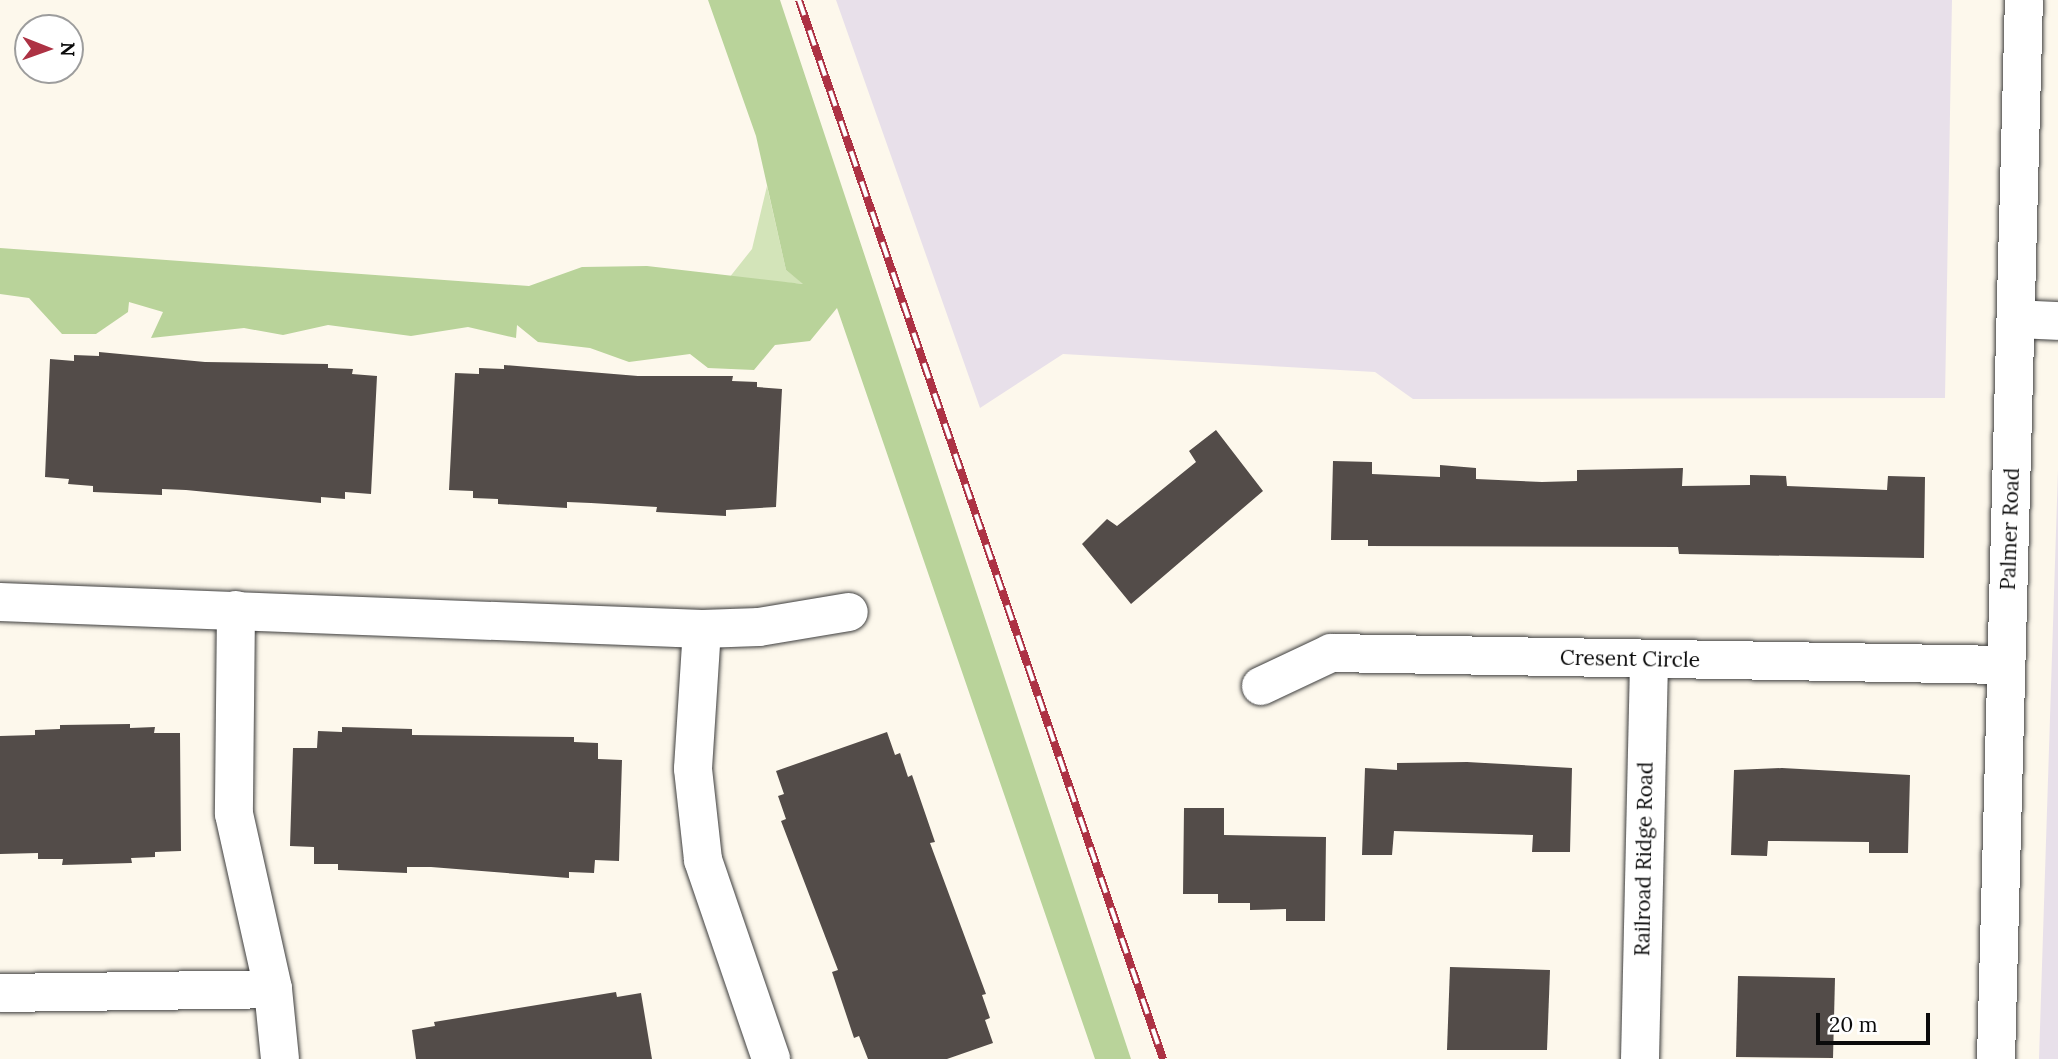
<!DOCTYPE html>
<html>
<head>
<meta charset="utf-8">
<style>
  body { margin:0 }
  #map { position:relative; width:2058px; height:1059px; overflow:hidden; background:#fdf8ec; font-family:Lora,serif }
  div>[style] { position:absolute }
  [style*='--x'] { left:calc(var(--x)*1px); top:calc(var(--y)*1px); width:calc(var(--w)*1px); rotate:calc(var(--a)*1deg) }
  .industrial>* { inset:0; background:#e8e0ea }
  .green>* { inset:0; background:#d3e4b9 }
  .forest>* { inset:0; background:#b9d39a }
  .building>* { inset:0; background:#534c49 }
  .roads { filter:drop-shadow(0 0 2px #3e3e3e) drop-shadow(0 0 2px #3e3e3e) }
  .minor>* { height:38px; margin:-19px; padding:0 19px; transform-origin:19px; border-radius:19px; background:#fff }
  .rail>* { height:8px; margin-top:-4px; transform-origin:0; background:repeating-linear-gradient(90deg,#fff 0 16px,#ad3244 0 32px); box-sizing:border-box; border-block:2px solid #ad3244 }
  span { translate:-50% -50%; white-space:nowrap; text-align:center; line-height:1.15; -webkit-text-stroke:7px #fff; paint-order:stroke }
  .street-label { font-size:21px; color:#0b0b0b }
  .north { position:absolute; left:14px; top:14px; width:70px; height:70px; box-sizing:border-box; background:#fff; border:2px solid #9d9d9d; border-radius:50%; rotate:91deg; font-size:19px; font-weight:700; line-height:28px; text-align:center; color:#0b0b0b }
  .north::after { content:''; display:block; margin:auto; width:24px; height:32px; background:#ad3244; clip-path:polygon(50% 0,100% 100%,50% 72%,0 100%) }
  .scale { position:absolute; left:1816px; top:1013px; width:114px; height:32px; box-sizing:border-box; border:4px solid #0b0b0b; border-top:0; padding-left:9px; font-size:21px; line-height:24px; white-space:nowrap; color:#0b0b0b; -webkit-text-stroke:5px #fff; paint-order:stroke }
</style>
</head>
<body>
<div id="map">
  <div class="industrial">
    <div style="clip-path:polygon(836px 0,1952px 0,1945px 398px,1413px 399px,1375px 372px,1063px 354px,980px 408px)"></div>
    <div style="clip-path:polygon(2058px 470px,2058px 1059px,2039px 1059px)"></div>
  </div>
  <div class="green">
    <div style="clip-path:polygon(767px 186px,786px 270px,804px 284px,729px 278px,752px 249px)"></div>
  </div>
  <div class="forest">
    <div style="clip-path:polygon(708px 0,780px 0,1131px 1059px,1095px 1059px,837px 308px,810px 341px,775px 345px,754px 370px,708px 368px,690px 354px,629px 362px,590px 348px,538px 342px,517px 325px,516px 338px,468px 327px,411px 336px,328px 325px,283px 335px,244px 328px,151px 338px,163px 312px,129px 302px,128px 312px,96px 334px,62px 334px,29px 298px,0 294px,0 248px,529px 286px,582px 267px,647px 266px,803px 284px,786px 270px,756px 136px)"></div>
  </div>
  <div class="building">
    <div style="clip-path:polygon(99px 352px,205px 362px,328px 364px,328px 368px,353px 369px,352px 374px,377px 376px,371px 494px,345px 492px,345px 499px,321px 497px,321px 503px,186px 490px,162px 489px,162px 495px,93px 492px,93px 486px,68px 484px,69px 479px,45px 477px,50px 359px,74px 361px,74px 355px,99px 356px)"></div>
    <div style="clip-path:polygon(504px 365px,638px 376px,733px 376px,732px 381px,757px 382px,757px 387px,782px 389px,776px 507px,726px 510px,726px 516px,656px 512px,657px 507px,591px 503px,567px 502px,567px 508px,498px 504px,498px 499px,473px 498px,473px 491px,449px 490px,455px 373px,479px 374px,479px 368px,504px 369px)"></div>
    <div style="clip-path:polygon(1216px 430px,1263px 491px,1131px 604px,1082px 544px,1107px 519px,1117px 526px,1196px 462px,1189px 451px)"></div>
    <div style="clip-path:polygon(1333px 461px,1372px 462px,1372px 474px,1440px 477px,1440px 465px,1476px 468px,1476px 479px,1542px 482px,1577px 481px,1577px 470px,1683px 468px,1682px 486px,1750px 485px,1750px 475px,1786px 476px,1787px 486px,1887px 490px,1888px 476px,1925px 477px,1924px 558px,1679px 554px,1678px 547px,1368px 546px,1368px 540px,1331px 540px)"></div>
    <div style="clip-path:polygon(130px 724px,130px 728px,155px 727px,154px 733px,180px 733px,181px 851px,155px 852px,155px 857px,131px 858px,132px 863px,62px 865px,63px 859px,38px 859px,38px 853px,0 854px,0 736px,35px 735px,35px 730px,60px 729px,60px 725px)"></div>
    <div style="clip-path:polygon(342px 727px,412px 729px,412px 735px,574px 737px,574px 742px,598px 743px,598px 759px,622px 760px,619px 861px,595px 860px,594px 873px,569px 872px,569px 878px,431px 867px,407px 867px,407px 873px,338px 870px,338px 864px,314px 864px,314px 847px,290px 846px,293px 748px,317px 748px,318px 731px,342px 732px)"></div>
    <div style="clip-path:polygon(887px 732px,895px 755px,900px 753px,908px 777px,912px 775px,935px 842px,930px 843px,986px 994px,982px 995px,990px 1018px,985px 1020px,993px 1043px,947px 1059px,868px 1059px,859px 1036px,854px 1038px,832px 972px,838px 970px,781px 821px,786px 819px,778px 796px,784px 794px,776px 771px)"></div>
    <div style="clip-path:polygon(1467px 762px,1572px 768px,1570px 852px,1532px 852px,1533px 835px,1394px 831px,1392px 855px,1362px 855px,1365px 768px,1397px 770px,1397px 763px)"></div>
    <div style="clip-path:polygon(1782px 768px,1910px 775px,1908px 853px,1869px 853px,1869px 842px,1768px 841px,1767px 856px,1731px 855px,1734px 770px)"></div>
    <div style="clip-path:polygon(1184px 808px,1224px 808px,1224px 835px,1326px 837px,1325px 921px,1286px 921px,1286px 909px,1250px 910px,1250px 903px,1218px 903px,1218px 894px,1183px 894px)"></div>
    <div style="clip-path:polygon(1450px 967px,1550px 970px,1547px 1050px,1447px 1050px)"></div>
    <div style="clip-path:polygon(1738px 976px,1835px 978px,1833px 1058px,1736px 1057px)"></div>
    <div style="clip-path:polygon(616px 992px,617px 997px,641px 993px,652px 1059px,416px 1059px,412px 1030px,435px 1026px,434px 1022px)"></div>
  </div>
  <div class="roads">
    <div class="minor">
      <div style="--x:2016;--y:319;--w:42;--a:2.7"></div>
      <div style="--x:0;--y:602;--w:703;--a:2.2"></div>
      <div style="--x:702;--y:629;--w:57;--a:-2"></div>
      <div style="--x:759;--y:627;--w:91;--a:-9.5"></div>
      <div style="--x:236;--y:610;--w:204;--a:90.6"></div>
      <div style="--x:234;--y:814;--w:179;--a:77.4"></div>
      <div style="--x:273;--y:989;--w:70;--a:84.3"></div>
      <div style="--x:702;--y:629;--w:140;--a:93.7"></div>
      <div style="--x:693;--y:769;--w:92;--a:83.7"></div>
      <div style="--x:703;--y:860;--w:210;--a:71.1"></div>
      <div style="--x:1261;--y:686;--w:77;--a:-25.2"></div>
      <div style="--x:1331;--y:653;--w:675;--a:1.02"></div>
      <div style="--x:0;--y:993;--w:273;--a:-0.8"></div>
      <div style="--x:1640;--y:1059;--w:399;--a:-88.7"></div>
      <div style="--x:1996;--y:1059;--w:1059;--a:-88.49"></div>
    </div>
  </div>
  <div class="rail">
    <div style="--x:799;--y:0;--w:1120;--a:71.03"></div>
  </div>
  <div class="street-label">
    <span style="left:2010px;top:529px;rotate:-88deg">Palmer Road</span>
    <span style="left:1630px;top:659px;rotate:1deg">Cresent Circle</span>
    <span style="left:1644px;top:859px;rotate:-89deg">Railroad Ridge Road</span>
  </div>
  <div class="north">N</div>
  <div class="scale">20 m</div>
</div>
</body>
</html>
